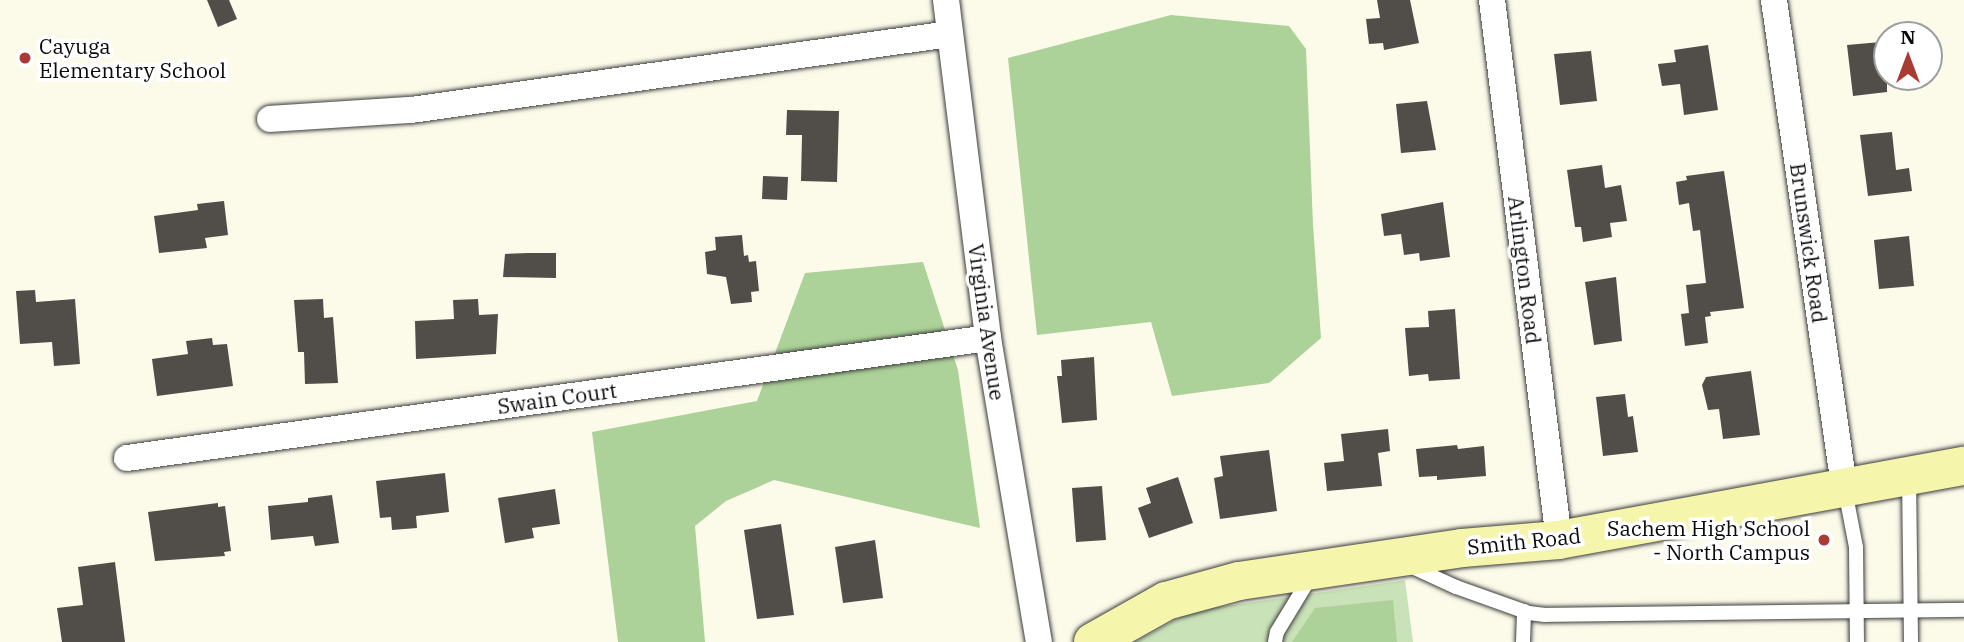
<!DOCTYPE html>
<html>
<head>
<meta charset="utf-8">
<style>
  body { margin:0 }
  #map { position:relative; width:1964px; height:642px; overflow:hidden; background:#fcfbea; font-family:"IBM Plex Serif",serif }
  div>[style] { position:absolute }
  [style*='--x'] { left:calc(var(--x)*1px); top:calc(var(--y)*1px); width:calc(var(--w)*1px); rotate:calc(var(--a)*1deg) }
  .green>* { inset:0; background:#c9e2b8 }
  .forest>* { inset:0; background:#acd199 }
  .building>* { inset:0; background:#514d48 }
  .roads { filter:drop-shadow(0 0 2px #3d3d3d) drop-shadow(0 0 2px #3d3d3d) }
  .lane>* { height:14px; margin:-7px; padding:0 7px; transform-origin:7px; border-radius:7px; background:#fff }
  .street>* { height:26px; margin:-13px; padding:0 13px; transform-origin:13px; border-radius:13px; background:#fff }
  .secondary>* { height:38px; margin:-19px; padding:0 19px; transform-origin:19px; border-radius:19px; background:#f5f5ac }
  .dots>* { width:19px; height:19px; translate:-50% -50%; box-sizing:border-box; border:4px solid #fff; border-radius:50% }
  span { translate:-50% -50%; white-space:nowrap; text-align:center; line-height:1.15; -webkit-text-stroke:7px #fff; paint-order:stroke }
  .poi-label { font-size:21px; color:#0a0a0a }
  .left { translate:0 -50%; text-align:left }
  .right { translate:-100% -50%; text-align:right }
  .street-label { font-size:21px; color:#0a0a0a }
  .north { position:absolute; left:1873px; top:21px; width:70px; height:70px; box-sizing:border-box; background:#fff; border:2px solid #9d9d9d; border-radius:50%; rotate:0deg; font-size:19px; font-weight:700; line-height:28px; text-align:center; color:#0a0a0a }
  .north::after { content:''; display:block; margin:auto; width:24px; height:32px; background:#a93b34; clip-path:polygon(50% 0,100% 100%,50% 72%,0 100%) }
</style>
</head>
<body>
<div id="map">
  <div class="green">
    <div style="clip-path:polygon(1405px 580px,1413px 642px,1135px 642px,1192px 611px)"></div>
  </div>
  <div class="forest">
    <div style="clip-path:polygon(1171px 15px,1289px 26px,1306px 49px,1313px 225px,1321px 338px,1269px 383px,1172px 396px,1151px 322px,1037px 335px,1008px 58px)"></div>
    <div style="clip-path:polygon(923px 262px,958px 370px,980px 528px,774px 480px,726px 501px,695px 526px,705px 642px,618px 642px,592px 432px,757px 401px,805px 273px)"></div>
    <div style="clip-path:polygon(1393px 600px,1397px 642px,1292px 642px,1315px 608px)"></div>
  </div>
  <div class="building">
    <div style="clip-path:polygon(207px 0,229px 0,237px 19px,218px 27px)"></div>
    <div style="clip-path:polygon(1377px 0,1410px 0,1419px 43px,1384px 50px,1383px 43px,1369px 44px,1366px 19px,1380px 18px)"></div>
    <div style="clip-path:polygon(1881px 42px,1884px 65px,1887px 64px,1887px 92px,1853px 96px,1847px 45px)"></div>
    <div style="clip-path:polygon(1708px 45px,1718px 110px,1684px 115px,1680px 84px,1662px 86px,1658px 64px,1676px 62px,1674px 50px)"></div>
    <div style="clip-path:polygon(1591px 51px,1597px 101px,1560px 105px,1554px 54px)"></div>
    <div style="clip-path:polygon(1427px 101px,1436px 150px,1401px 153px,1396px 104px)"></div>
    <div style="clip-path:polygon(787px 110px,839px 111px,837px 182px,801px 181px,802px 135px,786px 135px)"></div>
    <div style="clip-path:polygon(1892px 132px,1896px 170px,1909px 168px,1912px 191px,1868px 196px,1860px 135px)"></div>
    <div style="clip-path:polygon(1602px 165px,1605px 188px,1621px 185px,1627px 221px,1610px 223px,1612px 237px,1583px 242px,1581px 227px,1575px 227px,1567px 170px)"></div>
    <div style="clip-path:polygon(1724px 171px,1744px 308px,1710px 312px,1711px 316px,1705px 317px,1708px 343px,1685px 346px,1681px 314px,1689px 313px,1686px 285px,1706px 283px,1700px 230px,1693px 231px,1689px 203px,1679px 205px,1676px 182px,1687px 180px,1686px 176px)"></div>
    <div style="clip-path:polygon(763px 176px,788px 177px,787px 200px,762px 199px)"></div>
    <div style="clip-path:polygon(224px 201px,228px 235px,205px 238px,207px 248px,159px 253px,154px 216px,198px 210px,197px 204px)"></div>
    <div style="clip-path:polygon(1443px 202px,1450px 257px,1420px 261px,1419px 253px,1404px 255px,1401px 234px,1384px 236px,1381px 214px)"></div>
    <div style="clip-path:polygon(742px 235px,744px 256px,748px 255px,749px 262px,756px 261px,759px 291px,751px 292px,752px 302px,731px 304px,726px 277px,707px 274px,705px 252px,716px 250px,715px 237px)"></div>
    <div style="clip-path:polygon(1909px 236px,1914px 286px,1879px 289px,1874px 240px)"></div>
    <div style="clip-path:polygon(528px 253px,556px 253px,556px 278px,503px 277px,505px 254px)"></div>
    <div style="clip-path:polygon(1616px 277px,1622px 341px,1594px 345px,1585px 282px)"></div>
    <div style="clip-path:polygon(35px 290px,36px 302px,75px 299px,80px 364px,54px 366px,52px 342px,20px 344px,16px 291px)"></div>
    <div style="clip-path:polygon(323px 299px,324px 318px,333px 317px,338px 383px,305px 384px,304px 352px,298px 352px,294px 300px)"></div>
    <div style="clip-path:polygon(478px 299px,479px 315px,498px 314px,496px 354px,416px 359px,415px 321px,454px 319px,453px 300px)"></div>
    <div style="clip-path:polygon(1455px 309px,1460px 379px,1429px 381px,1428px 374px,1409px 376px,1405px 328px,1429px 327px,1428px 311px)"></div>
    <div style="clip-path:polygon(212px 338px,213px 345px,227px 344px,233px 386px,157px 396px,152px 359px,188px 354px,186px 341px)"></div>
    <div style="clip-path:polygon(1094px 357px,1097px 420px,1062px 423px,1057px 376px,1062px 376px,1061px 360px)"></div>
    <div style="clip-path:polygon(1751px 371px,1760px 435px,1723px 439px,1719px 409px,1708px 410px,1702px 385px,1706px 377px)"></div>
    <div style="clip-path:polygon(1625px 394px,1628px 417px,1633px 416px,1638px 452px,1603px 456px,1596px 397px)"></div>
    <div style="clip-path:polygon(1388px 429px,1390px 451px,1378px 453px,1382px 486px,1327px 491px,1324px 463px,1344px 461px,1341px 434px)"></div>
    <div style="clip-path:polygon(1457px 445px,1458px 449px,1484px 446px,1486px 476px,1437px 480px,1437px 476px,1419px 477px,1416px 449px)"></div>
    <div style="clip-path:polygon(1269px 450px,1277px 511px,1220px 519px,1214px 478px,1223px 476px,1220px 456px)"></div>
    <div style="clip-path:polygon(445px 473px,449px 512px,416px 516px,417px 528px,392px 530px,391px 517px,380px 518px,376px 481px)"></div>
    <div style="clip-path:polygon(1178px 477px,1193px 523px,1149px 538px,1138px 508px,1151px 503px,1146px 488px)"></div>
    <div style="clip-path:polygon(1102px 486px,1106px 540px,1076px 542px,1072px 488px)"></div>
    <div style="clip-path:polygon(555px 489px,560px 524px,532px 528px,534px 538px,505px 543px,498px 498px)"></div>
    <div style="clip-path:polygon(332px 495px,339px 543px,315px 546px,313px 536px,271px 540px,268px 506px,308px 502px,308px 498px)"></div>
    <div style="clip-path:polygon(218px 503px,218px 507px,225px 506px,231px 551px,224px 552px,225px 556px,155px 561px,148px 512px)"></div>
    <div style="clip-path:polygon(781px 524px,794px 615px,757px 619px,744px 530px)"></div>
    <div style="clip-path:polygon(875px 540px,883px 598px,843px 603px,835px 547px)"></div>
    <div style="clip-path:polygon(115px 562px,125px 642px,62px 642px,57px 608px,83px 605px,78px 567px)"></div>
  </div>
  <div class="roads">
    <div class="lane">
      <div style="--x:1909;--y:476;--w:166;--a:89.3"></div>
      <div style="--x:1845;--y:490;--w:58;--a:79.1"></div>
      <div style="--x:1856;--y:547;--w:95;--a:89.4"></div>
      <div style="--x:1408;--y:565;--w:53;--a:24.6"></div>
      <div style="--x:1456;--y:587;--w:77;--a:19.6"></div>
      <div style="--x:1529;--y:613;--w:16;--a:7"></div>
      <div style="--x:1545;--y:615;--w:419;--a:-0.7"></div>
      <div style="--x:1275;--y:642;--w:10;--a:-79"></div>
      <div style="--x:1277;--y:632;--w:66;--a:-58.7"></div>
      <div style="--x:1523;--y:642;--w:31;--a:-88"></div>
    </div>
    <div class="street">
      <div style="--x:946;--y:0;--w:341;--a:82.9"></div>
      <div style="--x:988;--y:338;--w:308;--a:80.5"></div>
      <div style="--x:1492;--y:0;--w:544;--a:82.93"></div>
      <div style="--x:1774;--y:0;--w:491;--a:81.8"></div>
      <div style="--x:270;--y:119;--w:141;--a:-3.7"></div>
      <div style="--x:411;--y:110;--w:544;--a:-8.03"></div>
      <div style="--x:127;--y:458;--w:869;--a:-7.93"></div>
    </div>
    <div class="secondary">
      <div style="--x:1093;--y:642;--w:84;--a:-29.3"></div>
      <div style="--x:1166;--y:601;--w:76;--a:-15.3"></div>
      <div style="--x:1239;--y:581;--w:225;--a:-8.4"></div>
      <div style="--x:1462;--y:548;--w:97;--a:-4.7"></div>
      <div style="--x:1559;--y:540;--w:412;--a:-10.4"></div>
    </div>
  </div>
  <div class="dots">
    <div style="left:25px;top:58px;background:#a93b34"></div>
    <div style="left:1824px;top:540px;background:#a93b34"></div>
  </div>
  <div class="poi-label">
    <span class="left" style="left:39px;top:58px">Cayuga<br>Elementary School</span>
    <span class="right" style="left:1810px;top:540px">Sachem High School<br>- North Campus</span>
  </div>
  <div class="street-label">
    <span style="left:1809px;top:243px;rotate:82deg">Brunswick Road</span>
    <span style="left:1525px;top:270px;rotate:83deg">Arlington Road</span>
    <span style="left:987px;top:322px;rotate:82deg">Virginia Avenue</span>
    <span style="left:557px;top:398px;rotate:-8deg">Swain Court</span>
    <span style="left:1524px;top:541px;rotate:-6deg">Smith Road</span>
  </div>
  <div class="north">N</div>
</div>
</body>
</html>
